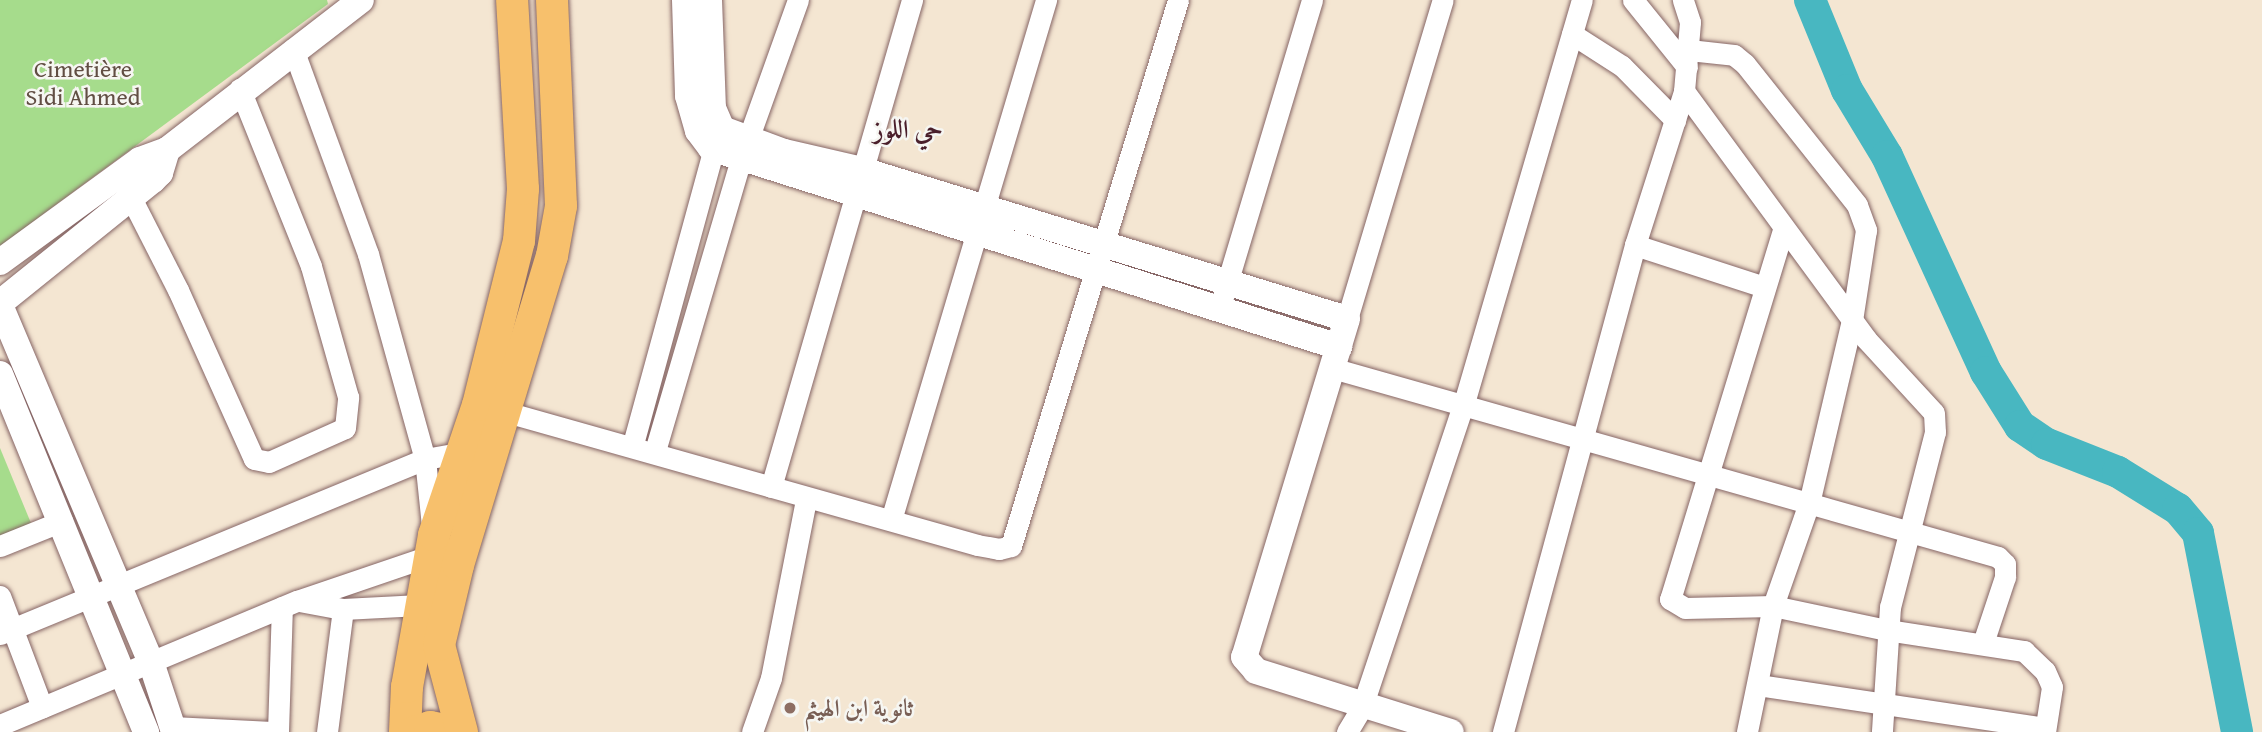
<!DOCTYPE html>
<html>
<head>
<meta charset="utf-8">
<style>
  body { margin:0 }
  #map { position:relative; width:2262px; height:732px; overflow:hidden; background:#f4e6d2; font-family:"Gentium Book Plus",Amiri,serif }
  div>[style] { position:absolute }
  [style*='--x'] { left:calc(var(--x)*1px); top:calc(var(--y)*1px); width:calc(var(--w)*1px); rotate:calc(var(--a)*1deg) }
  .green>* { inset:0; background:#a6dc8c }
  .river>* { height:32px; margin:-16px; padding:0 16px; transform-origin:16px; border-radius:16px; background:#48b7c1 }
  .roads { filter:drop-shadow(0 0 2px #866565) drop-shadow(0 0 2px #866565) }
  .minor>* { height:21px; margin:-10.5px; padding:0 10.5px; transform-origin:10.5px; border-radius:10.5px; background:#fff }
  .tertiary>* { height:26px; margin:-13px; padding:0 13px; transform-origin:13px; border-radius:13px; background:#fff }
  .primary>* { height:32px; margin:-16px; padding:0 16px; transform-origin:16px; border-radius:16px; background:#f7c06c }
  .dots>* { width:19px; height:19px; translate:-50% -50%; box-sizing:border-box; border:4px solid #f6f6f2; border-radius:50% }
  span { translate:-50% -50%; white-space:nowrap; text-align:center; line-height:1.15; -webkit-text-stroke:5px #f6f6f2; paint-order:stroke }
  .park-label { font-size:24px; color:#614e43 }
  .education-label { font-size:24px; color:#785e54; font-weight:700 }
  .left { translate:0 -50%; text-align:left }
  .neighbourhood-label { font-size:26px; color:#4a1f2b; font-weight:700 }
</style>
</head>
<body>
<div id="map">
  <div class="green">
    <div style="clip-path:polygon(0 0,327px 0,328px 4px,0 246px)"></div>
    <div style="clip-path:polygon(0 448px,33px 528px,0 542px)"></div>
  </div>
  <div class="river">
    <div style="--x:1810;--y:0;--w:97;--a:67.7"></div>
    <div style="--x:1847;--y:90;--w:77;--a:58.8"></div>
    <div style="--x:1887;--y:156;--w:238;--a:65.4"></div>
    <div style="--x:1986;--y:372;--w:64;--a:57.8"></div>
    <div style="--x:2020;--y:426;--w:32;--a:34"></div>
    <div style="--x:2047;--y:444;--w:76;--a:21.5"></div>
    <div style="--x:2118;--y:472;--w:70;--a:31.7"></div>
    <div style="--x:2178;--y:509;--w:31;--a:50"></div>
    <div style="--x:2198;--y:533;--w:203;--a:78.9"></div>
  </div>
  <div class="roads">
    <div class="minor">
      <div style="--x:1633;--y:0;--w:86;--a:51.1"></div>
      <div style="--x:1572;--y:34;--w:59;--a:32.6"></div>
      <div style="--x:1622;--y:66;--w:76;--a:45.5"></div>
      <div style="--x:293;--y:49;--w:218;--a:69.9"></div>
      <div style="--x:368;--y:254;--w:213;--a:74.5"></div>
      <div style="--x:425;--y:459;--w:67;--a:84"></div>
      <div style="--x:1689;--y:50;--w:45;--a:6.3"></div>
      <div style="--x:1734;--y:55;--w:14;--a:39"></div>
      <div style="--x:1745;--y:64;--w:180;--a:51.5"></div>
      <div style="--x:1857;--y:205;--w:27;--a:70"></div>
      <div style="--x:1866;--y:230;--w:91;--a:98.8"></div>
      <div style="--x:1852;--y:320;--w:188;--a:103.2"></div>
      <div style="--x:1809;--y:503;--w:109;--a:109.3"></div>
      <div style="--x:1773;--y:606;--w:129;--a:101.7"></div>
      <div style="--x:1684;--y:91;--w:308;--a:53.7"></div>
      <div style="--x:1866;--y:339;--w:100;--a:47.4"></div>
      <div style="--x:1934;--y:413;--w:19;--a:87"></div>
      <div style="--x:1935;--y:432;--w:181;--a:104.4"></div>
      <div style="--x:1890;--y:607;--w:125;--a:93.7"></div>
      <div style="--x:125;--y:186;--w:117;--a:63"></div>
      <div style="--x:178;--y:290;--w:185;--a:65.8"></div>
      <div style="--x:254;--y:459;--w:15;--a:11"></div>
      <div style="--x:269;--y:462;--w:83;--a:-24.1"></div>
      <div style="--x:345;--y:428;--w:31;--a:-84"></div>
      <div style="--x:348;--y:397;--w:136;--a:-105.8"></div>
      <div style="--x:311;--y:266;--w:191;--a:-111.9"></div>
      <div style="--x:1783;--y:230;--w:386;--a:107"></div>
      <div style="--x:1670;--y:599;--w:17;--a:31"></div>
      <div style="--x:1685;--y:608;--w:88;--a:-1.3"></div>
      <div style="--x:1773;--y:606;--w:116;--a:11.9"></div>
      <div style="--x:1887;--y:630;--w:139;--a:8.7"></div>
      <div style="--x:2024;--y:651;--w:29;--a:44"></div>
      <div style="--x:2045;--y:671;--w:17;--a:66"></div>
      <div style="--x:2052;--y:687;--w:46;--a:98.8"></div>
      <div style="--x:1635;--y:245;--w:136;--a:18"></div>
      <div style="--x:1219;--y:310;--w:324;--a:-73.3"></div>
      <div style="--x:1347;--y:319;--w:333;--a:-73.3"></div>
      <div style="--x:1332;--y:368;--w:692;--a:15.84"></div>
      <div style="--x:1998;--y:557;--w:10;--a:45"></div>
      <div style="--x:2005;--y:564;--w:13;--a:90"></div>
      <div style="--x:2005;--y:577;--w:70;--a:108.4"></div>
      <div style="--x:492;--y:408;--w:504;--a:15.77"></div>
      <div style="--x:977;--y:545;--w:22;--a:10"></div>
      <div style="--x:999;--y:549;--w:12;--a:-14"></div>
      <div style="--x:1011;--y:546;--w:571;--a:-72.99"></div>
      <div style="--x:633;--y:444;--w:319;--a:-74.7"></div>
      <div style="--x:655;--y:451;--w:304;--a:-73.6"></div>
      <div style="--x:741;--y:159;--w:169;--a:-70.3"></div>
      <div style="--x:771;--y:487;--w:507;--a:-73.85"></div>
      <div style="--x:891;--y:520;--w:543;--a:-73.4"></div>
      <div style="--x:0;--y:546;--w:67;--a:-22"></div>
      <div style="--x:0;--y:596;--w:119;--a:69.3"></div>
      <div style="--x:299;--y:601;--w:45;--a:10.3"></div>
      <div style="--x:343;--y:609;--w:77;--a:-3"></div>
      <div style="--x:0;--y:634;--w:460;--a:-22.4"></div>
      <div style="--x:425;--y:459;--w:34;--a:-10"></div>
      <div style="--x:1758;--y:685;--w:290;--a:8.5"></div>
      <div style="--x:0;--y:725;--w:322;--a:-22.7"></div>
      <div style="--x:297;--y:601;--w:143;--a:-18.8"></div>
      <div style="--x:432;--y:555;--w:9;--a:21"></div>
      <div style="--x:172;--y:727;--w:100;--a:2.9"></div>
      <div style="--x:278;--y:732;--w:125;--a:-88.2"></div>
      <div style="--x:327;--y:732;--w:124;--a:-82.6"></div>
      <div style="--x:752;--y:732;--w:57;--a:-70.6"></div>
      <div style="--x:771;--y:678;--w:182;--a:-78.9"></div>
      <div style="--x:1347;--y:732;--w:29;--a:-59"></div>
      <div style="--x:1362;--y:707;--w:321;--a:-71.5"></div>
      <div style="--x:1464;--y:403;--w:420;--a:-73.7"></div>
      <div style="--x:1503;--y:732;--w:505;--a:-74.83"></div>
      <div style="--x:1635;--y:245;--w:162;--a:-72.3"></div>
      <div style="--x:1684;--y:91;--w:69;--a:-85"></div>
      <div style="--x:1690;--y:22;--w:23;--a:-108"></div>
    </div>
    <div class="tertiary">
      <div style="--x:685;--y:0;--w:96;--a:88.2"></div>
      <div style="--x:688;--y:96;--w:36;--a:74"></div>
      <div style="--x:698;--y:131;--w:21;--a:53"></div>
      <div style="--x:711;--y:148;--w:659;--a:17.58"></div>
      <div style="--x:709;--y:0;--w:108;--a:87.9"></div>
      <div style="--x:713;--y:108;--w:23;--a:67"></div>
      <div style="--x:722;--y:129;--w:66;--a:20.4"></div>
      <div style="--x:784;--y:152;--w:80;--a:13"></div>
      <div style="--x:862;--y:170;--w:507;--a:17.08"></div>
      <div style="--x:1347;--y:319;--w:353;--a:106.9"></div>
      <div style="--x:1244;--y:657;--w:18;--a:49"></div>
      <div style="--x:1256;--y:671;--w:204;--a:17.4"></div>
      <div style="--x:0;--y:262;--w:173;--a:-36.1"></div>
      <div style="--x:140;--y:160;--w:29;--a:-20"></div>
      <div style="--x:167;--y:150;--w:245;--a:-37.7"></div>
      <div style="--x:0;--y:303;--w:196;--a:-38.8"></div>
      <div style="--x:153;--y:180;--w:10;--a:-45"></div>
      <div style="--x:160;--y:173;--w:24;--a:-73"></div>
      <div style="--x:0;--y:305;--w:388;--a:67.1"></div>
      <div style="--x:151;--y:662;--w:74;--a:71.8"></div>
      <div style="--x:0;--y:374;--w:387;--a:67.8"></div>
    </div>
    <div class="primary">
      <div style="--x:405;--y:732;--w:45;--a:-87.5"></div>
      <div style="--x:407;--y:687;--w:154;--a:-79.9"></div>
      <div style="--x:434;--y:535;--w:137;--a:-71.3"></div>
      <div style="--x:478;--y:405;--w:169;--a:-76"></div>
      <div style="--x:519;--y:241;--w:52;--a:-85.6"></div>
      <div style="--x:523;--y:189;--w:189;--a:-93.3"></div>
      <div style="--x:414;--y:732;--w:17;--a:-17"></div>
      <div style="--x:430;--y:727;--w:26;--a:11"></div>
      <div style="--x:462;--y:732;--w:90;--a:-104.8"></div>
      <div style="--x:439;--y:645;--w:82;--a:-76.6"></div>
      <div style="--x:458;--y:565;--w:323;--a:-73.1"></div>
      <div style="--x:552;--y:256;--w:51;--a:-79.8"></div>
      <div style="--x:561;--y:206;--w:206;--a:-92.5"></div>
    </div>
  </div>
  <div class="dots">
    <div style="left:790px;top:708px;background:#8d6e63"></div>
  </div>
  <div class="park-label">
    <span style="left:83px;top:83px">Cimetière<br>Sidi Ahmed</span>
  </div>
  <div class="education-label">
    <span class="left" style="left:804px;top:708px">ثانوية ابن الهيثم</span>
  </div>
  <div class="neighbourhood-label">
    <span style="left:908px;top:129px">حي اللوز</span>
  </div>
</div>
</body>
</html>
